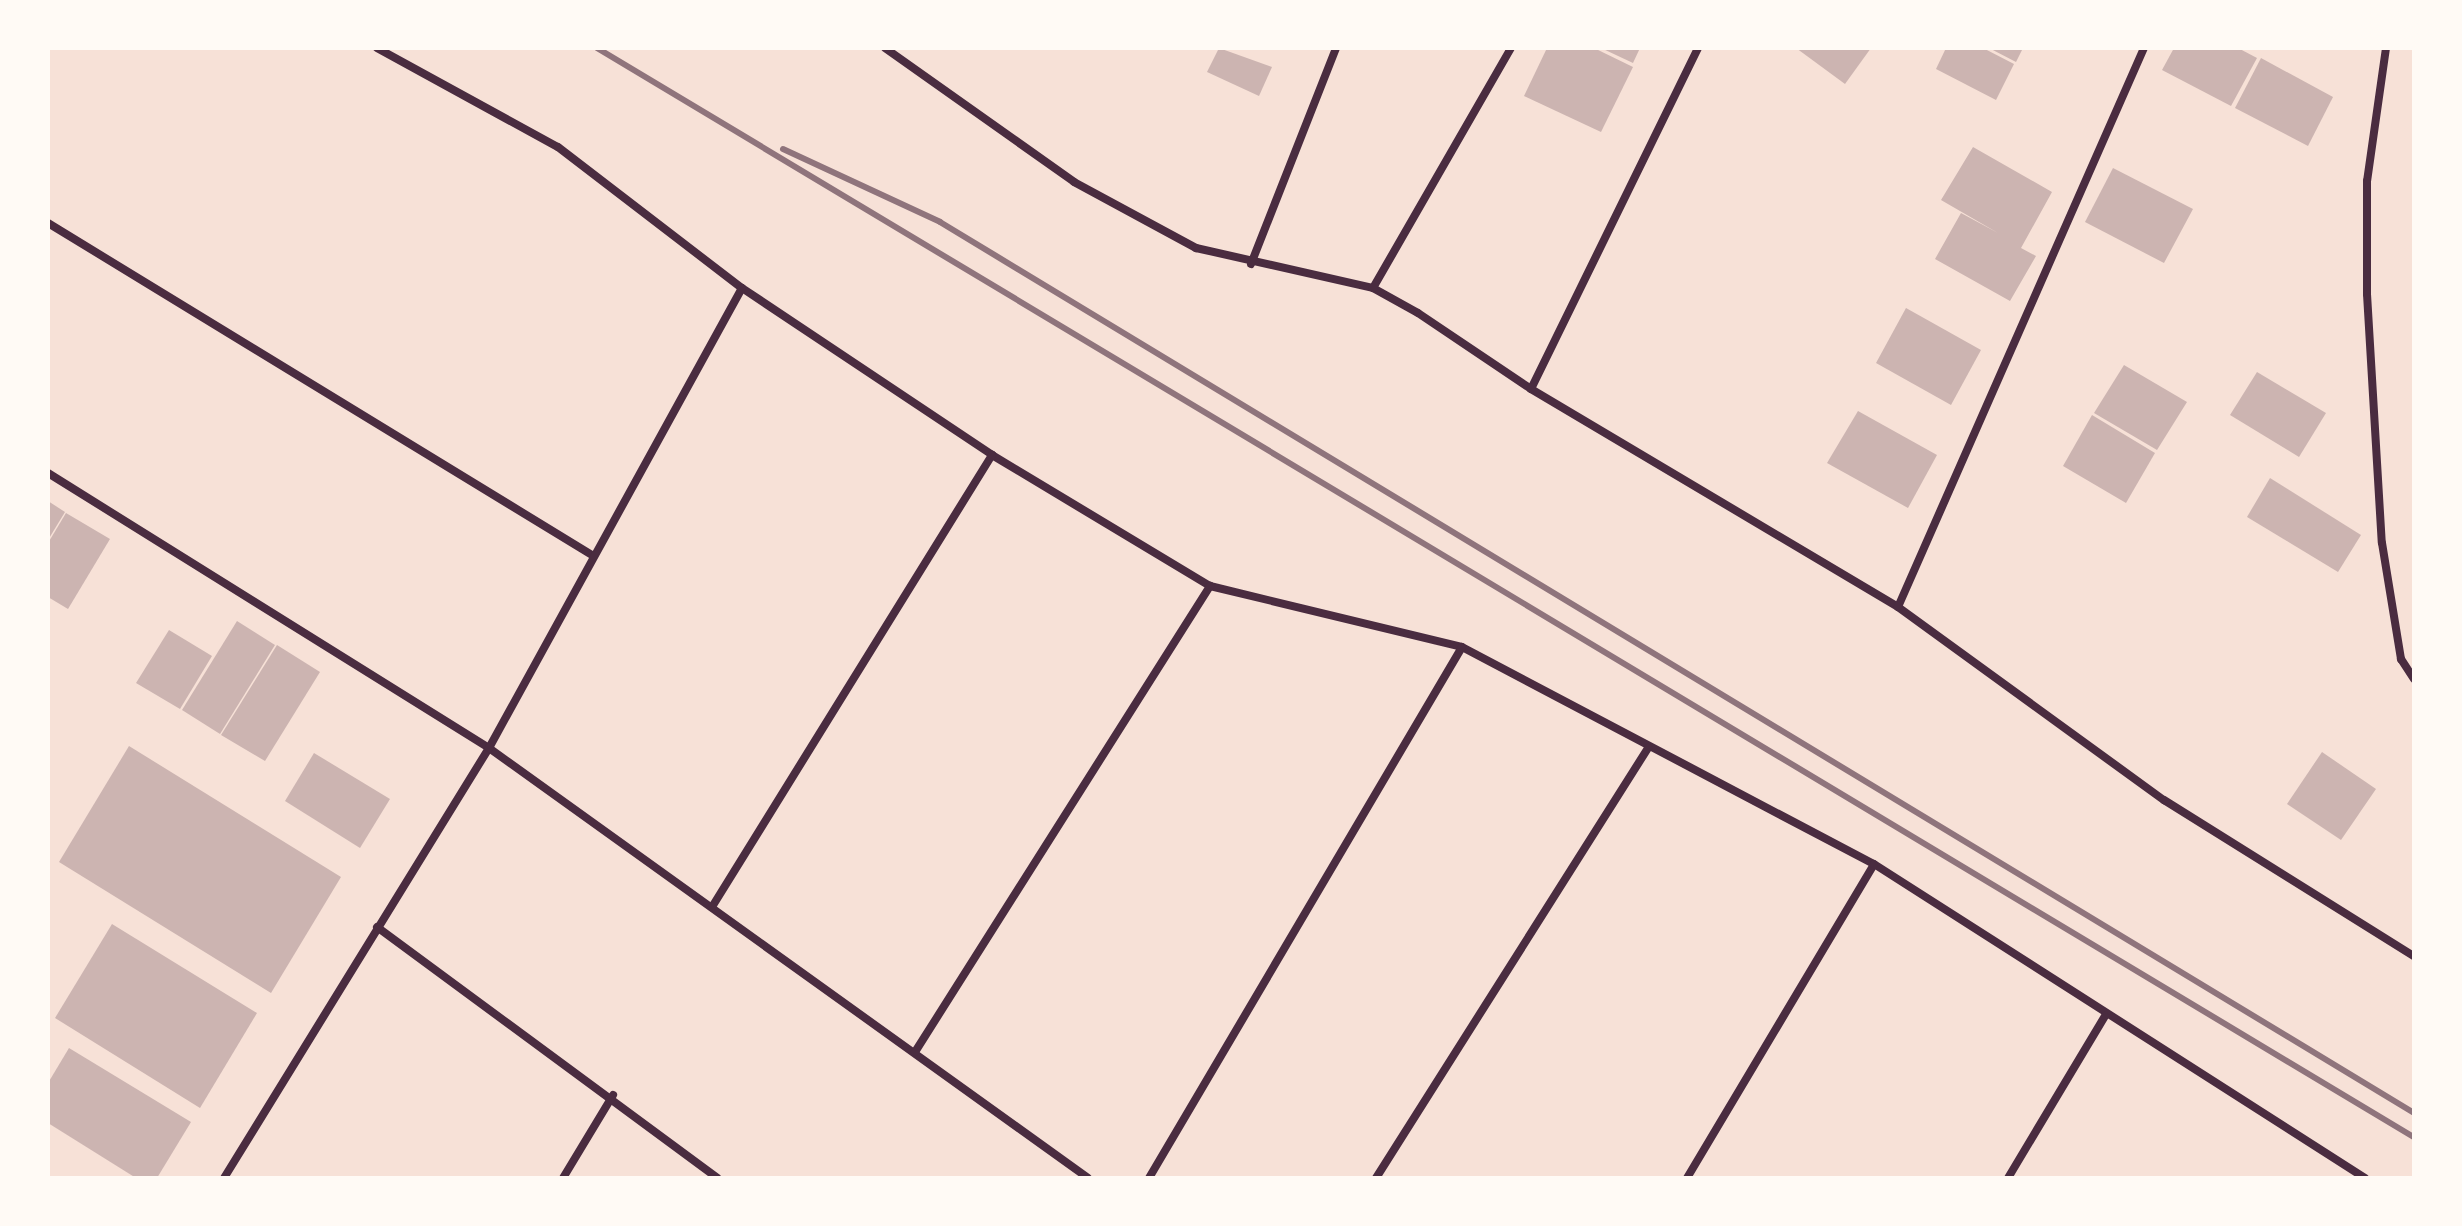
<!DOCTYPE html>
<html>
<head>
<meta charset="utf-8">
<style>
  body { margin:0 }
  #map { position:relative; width:2462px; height:1226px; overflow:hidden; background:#f7e1d7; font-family:Merriweather,serif }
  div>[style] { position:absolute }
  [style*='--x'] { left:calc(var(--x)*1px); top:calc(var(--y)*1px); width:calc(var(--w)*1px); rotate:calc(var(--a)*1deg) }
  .building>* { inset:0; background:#ccb4b1 }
  .minor>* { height:8px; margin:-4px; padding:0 4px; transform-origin:4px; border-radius:4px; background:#4a2c40 }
  .rail>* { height:6px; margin:-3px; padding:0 3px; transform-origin:3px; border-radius:3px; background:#8f747c }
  span { translate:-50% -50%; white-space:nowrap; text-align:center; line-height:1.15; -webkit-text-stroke:6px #fffaf5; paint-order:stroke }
  .frame { position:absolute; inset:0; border:50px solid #fffaf5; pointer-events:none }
</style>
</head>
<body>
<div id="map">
  <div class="building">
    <div style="clip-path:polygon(1219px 48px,1272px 67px,1259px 96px,1207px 72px)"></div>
    <div style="clip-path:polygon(1547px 48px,1594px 48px,1633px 67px,1601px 132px,1524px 96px)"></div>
    <div style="clip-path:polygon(1601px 48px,1640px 48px,1633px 63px)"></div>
    <div style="clip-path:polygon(1796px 48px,1871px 48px,1845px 84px)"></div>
    <div style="clip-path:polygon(1946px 48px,1983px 48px,2014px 64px,1996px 100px,1936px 69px)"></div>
    <div style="clip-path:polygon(1989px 48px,2023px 48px,2016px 62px)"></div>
    <div style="clip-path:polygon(2174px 48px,2238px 48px,2257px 58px,2231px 106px,2162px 70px)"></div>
    <div style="clip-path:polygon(2261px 58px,2333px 97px,2308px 146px,2235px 108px)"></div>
    <div style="clip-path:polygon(1973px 147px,2052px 192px,2021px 248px,2036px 256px,2010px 301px,1935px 259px,1961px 213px,1998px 233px,1941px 200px)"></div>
    <div style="clip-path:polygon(2113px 168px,2193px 209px,2164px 263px,2085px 222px)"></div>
    <div style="clip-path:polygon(1906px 308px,1981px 350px,1951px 405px,1876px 363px)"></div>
    <div style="clip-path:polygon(2124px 365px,2187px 402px,2157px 450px,2094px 413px)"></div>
    <div style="clip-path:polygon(2257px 372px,2326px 413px,2299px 457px,2230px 415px)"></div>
    <div style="clip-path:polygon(1858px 411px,1937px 455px,1908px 508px,1827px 463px)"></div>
    <div style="clip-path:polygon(2092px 415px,2155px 453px,2126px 503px,2063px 466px)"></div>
    <div style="clip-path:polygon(2270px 478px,2361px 535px,2338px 572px,2247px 517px)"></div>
    <div style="clip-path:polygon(48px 501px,65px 512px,48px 540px)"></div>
    <div style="clip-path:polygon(66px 513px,110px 539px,68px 609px,48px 597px,48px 543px)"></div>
    <div style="clip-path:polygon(237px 621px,275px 645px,220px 734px,182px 710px)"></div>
    <div style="clip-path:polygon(169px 630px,212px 656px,180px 709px,136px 683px)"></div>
    <div style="clip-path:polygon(277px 645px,320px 672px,265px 761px,221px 735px)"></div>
    <div style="clip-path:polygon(129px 746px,341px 877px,271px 993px,59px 862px)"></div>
    <div style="clip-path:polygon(2322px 752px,2376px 789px,2341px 840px,2287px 804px)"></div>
    <div style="clip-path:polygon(314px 753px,390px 799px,360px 848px,285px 801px)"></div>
    <div style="clip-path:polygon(112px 924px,257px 1013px,200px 1108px,55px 1018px)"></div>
    <div style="clip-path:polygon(69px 1048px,191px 1122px,157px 1178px,136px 1178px,48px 1123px,48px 1083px)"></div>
  </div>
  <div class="minor">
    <div style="--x:377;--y:48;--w:206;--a:28.7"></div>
    <div style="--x:558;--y:147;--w:232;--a:37.5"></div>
    <div style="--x:742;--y:288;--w:301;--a:33.7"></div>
    <div style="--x:992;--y:455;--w:254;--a:31"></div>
    <div style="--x:1210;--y:586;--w:259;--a:13.6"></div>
    <div style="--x:1462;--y:647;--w:466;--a:27.8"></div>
    <div style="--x:1874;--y:864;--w:583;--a:32.6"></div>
    <div style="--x:885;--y:48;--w:232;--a:35.3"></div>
    <div style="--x:1074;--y:182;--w:139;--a:28.4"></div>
    <div style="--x:1196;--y:248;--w:181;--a:12.7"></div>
    <div style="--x:1373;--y:288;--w:51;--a:29.1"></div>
    <div style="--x:1418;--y:313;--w:136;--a:33.9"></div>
    <div style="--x:1531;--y:389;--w:427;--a:30.7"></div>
    <div style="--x:1898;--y:607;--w:329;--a:36"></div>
    <div style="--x:2164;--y:800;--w:295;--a:32"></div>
    <div style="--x:2386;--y:48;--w:134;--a:98.1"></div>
    <div style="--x:2367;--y:181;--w:113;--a:90"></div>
    <div style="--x:2367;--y:294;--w:249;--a:86.6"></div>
    <div style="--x:2382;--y:543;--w:118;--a:80.7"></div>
    <div style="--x:2401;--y:659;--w:24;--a:57"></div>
    <div style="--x:48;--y:223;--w:637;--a:31.4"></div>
    <div style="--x:1251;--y:264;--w:232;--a:-68.5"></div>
    <div style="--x:1373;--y:288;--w:277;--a:-60.1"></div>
    <div style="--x:1531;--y:389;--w:380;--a:-63.9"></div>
    <div style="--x:48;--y:473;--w:520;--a:31.95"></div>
    <div style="--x:489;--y:748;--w:737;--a:35.67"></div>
    <div style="--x:1898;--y:607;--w:611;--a:-66.25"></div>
    <div style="--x:712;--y:907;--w:532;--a:-58.22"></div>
    <div style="--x:377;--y:927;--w:423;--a:36.4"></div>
    <div style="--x:915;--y:1052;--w:552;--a:-57.66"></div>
    <div style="--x:224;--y:1178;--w:505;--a:-58.36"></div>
    <div style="--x:489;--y:748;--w:525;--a:-61.19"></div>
    <div style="--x:563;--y:1178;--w:97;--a:-58.9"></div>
    <div style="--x:1149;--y:1178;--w:616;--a:-59.48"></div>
    <div style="--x:1376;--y:1178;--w:509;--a:-57.68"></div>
    <div style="--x:1687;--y:1178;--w:365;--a:-59.2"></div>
    <div style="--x:2008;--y:1178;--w:189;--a:-59.1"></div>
  </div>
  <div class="rail">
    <div style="--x:597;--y:48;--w:2118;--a:30.94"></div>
    <div style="--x:783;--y:149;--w:173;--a:24.9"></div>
    <div style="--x:940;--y:222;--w:1722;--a:31.15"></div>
  </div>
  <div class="frame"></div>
</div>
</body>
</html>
